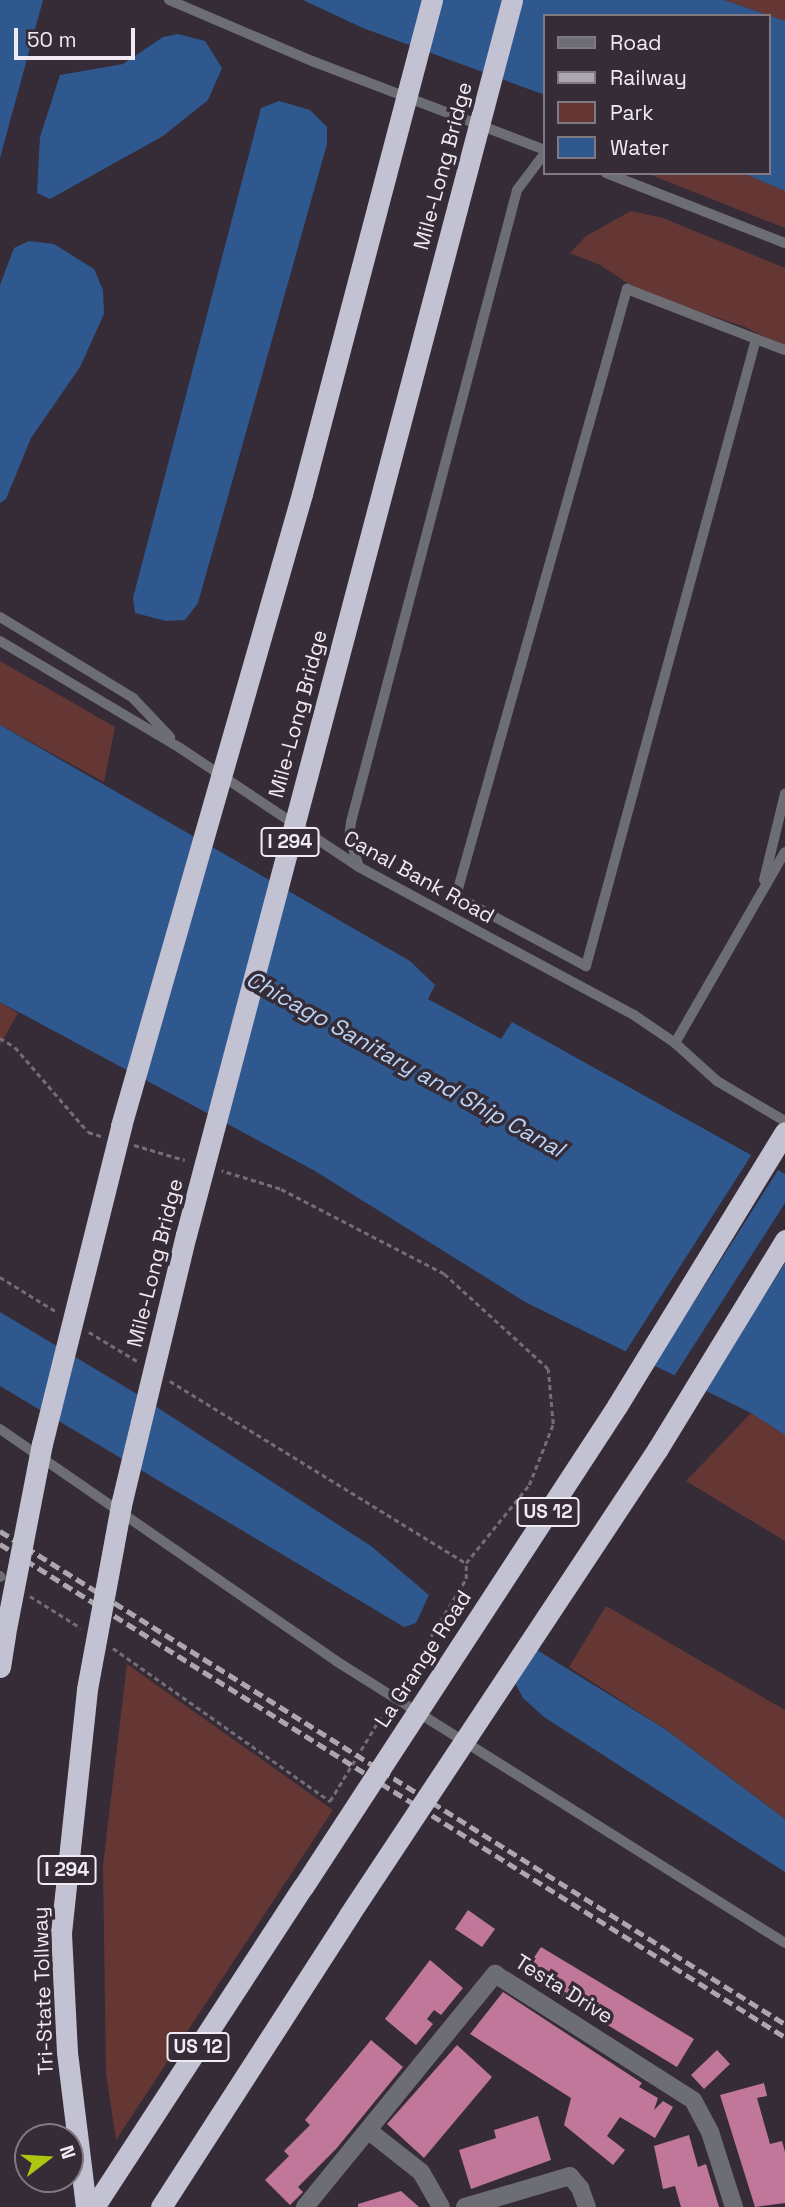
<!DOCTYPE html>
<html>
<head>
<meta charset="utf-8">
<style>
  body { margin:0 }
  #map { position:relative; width:785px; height:2207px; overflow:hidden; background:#352c37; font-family:"Space Grotesk",sans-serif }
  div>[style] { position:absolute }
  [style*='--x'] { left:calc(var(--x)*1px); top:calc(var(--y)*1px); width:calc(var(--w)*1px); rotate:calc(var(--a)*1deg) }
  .green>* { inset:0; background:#643734 }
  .water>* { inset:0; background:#2f588f }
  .pier>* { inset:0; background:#352c37 }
  .building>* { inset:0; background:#c17799 }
  .path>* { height:2.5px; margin-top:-1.25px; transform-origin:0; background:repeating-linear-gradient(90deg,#746c76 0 5px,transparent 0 8.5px) }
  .lane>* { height:10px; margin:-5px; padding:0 5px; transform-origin:5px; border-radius:5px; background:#6d6d74 }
  .street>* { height:18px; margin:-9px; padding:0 9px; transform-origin:9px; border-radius:9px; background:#6d6d74 }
  .highway>* { height:21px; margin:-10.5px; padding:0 10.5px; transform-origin:10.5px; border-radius:10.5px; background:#c3c2d2 }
  .rail>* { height:4.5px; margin-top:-2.25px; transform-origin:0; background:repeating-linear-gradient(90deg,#aca6ae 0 10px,transparent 0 15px) }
  .highway-bridge>* { height:21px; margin:-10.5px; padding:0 10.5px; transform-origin:10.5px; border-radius:10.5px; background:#c3c2d2 }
  span { translate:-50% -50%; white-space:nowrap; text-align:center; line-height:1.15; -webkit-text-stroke:7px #352c37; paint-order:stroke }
  .shield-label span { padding:2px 5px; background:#352c37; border:2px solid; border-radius:5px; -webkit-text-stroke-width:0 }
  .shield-label { font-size:19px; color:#f0ebf2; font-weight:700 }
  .street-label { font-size:21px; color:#f0ebf2 }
  .water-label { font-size:23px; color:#bbd3f4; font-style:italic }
  .legend { position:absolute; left:543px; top:14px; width:228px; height:161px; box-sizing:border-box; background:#352c37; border:2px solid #807882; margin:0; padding:9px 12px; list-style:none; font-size:21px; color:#f0ebf2 }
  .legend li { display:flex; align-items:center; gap:14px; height:35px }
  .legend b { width:35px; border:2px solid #807882 }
  .north { position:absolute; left:14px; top:2123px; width:70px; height:70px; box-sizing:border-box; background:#352c37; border:2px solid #807882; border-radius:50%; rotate:73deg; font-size:19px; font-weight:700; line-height:28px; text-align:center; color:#f0ebf2 }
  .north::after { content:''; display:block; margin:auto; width:24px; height:32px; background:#acc611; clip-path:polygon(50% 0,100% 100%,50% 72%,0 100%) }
  .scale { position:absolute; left:14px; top:28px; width:121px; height:32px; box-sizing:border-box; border:4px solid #f0ebf2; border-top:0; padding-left:9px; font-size:21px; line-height:24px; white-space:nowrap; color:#f0ebf2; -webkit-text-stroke:5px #352c37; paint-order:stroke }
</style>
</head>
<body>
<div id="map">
  <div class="green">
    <div style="clip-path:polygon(724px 0,785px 0,785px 21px,784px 21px)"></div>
    <div style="clip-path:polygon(646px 173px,743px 173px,785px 191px,785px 228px)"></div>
    <div style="clip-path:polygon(631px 211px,663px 218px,785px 268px,785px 347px,745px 327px,641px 292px,600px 265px,570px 253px,586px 236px)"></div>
    <div style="clip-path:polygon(0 661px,115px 727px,104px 782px,0 725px)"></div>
    <div style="clip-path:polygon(0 1002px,18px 1013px,0 1045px)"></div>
    <div style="clip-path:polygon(751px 1413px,785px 1435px,785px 1541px,686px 1481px)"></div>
    <div style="clip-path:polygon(606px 1606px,785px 1710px,785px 1819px,665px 1729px,569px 1667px)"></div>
    <div style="clip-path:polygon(127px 1664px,333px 1810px,116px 2140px,106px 2073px,103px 1865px)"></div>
  </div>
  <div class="water">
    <div style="clip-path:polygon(0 0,43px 0,0 158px)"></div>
    <div style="clip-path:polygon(303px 0,724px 0,785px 21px,785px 191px,743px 173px,769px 173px,769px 16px,545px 16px,545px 95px,363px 28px)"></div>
    <div style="clip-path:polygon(178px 34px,205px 41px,222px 68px,208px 100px,163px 136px,50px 199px,37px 193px,40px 137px,60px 75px,123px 64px,163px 37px)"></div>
    <div style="clip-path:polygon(279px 101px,310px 110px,327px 127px,327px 144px,198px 603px,185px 620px,166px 621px,135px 613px,133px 598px,261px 108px)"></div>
    <div style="clip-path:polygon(29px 241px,54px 244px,94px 269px,103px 290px,104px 314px,80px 367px,31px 438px,6px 499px,0 503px,0 285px,14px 248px)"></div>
    <div style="clip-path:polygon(0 725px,410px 961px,435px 985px,428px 999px,501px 1039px,512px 1022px,785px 1174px,785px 1435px,751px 1413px,527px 1303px,315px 1171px,0 1002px)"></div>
    <div style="clip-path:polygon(0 1312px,132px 1391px,371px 1546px,429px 1595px,416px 1623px,404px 1627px,0 1386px)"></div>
    <div style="clip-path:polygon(537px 1650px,665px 1729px,785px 1819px,785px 1872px,544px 1717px,523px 1698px,505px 1664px)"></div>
  </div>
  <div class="pier">
    <div style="clip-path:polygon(754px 1151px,780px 1167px,652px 1368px,624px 1354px)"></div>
    <div style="clip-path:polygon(785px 1203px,785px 1263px,702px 1393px,673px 1378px)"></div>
  </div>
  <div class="building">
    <div style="clip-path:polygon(468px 1910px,495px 1929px,482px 1947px,455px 1929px)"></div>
    <div style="clip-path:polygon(541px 1947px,694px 2039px,677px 2067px,523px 1974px)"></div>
    <div style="clip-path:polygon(430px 1960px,463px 1988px,441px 2015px,434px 2010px,427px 2019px,433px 2024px,416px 2045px,385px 2019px)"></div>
    <div style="clip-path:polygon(503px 1992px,642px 2083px,639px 2087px,658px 2098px,654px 2110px,663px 2101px,673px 2107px,655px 2138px,620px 2117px,607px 2136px,625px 2150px,613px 2165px,564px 2125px,571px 2098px,470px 2034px)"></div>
    <div style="clip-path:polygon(371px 2040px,403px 2067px,336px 2149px,298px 2187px,303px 2192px,290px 2205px,265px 2180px,289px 2156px,284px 2151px,310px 2125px,305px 2120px)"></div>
    <div style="clip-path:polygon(457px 2045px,492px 2077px,424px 2158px,387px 2124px)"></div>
    <div style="clip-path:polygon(717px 2050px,730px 2064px,704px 2089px,691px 2075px)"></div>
    <div style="clip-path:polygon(764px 2083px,767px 2096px,757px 2098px,770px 2144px,782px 2141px,785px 2152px,785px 2203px,755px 2207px,720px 2095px)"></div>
    <div style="clip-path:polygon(538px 2116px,551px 2160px,471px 2189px,459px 2150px,496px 2138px,494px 2130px)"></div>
    <div style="clip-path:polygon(689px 2135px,698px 2167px,706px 2164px,719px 2207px,681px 2207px,675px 2186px,663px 2189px,654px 2146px)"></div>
    <div style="clip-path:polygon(401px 2191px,419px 2207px,358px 2207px,358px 2204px)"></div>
  </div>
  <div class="path">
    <div style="--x:0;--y:1038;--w:17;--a:31"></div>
    <div style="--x:15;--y:1047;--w:112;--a:49.3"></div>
    <div style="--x:88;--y:1132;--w:14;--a:17"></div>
    <div style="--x:134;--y:1145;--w:53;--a:16.4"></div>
    <div style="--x:0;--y:1277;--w:67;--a:31.6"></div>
    <div style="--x:89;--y:1332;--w:56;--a:31.1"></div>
    <div style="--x:170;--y:1381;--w:347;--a:31.6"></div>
    <div style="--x:466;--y:1563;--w:100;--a:-51.1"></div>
    <div style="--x:529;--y:1485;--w:66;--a:-68.5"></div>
    <div style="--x:553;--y:1424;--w:55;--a:-95.2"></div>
    <div style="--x:548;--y:1369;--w:141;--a:-137.6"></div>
    <div style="--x:444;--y:1274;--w:185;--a:-152.6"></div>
    <div style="--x:280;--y:1189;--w:61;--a:-162.8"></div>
    <div style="--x:30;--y:1596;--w:60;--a:32.1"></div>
    <div style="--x:113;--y:1648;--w:266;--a:35.2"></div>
    <div style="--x:330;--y:1801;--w:110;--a:-58.8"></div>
    <div style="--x:400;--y:1687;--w:127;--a:-58.6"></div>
    <div style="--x:466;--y:1579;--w:16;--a:-90"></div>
  </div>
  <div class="lane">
    <div style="--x:169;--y:0;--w:155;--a:23.1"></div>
    <div style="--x:312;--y:61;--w:249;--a:20.9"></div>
    <div style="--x:606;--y:173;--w:192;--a:21.4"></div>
    <div style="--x:756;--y:339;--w:650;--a:105.17"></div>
    <div style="--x:586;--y:966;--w:148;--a:-151.7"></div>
    <div style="--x:456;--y:896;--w:631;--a:-74.27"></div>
    <div style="--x:627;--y:289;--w:138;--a:21.2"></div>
    <div style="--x:756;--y:339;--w:31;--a:21"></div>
    <div style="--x:0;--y:617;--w:156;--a:31.3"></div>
    <div style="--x:133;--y:698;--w:54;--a:46.5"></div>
    <div style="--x:0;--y:641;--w:209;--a:30.7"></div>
    <div style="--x:180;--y:748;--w:215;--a:33.6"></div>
    <div style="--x:359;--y:867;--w:312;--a:28.3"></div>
    <div style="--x:634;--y:1015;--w:50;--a:34.3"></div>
    <div style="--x:675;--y:1043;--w:57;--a:42.1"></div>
    <div style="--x:717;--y:1081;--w:79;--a:30.5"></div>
    <div style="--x:359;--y:867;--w:32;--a:-108"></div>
    <div style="--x:349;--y:837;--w:15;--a:-82"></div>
    <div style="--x:351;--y:822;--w:653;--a:-75.28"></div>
    <div style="--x:517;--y:190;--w:46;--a:-52.9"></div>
    <div style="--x:764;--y:880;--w:89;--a:-76.3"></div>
    <div style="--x:675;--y:1043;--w:220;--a:-60.1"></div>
    <div style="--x:0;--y:1429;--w:408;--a:34.6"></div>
    <div style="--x:336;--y:1661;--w:530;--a:32.13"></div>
    <div style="--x:0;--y:1576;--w:1;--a:45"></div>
  </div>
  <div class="street">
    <div style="--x:369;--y:2131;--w:66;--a:38.3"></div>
    <div style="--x:421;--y:2172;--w:40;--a:60.3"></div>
    <div style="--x:305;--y:2207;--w:301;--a:-50.8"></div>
    <div style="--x:495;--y:1974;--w:235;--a:32.5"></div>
    <div style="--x:693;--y:2100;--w:36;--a:62"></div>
    <div style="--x:710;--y:2132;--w:79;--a:72.3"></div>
    <div style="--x:465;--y:2207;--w:109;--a:-16.4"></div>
    <div style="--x:570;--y:2176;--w:16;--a:50"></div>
    <div style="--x:580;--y:2188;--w:20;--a:70"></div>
  </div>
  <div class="highway">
    <div style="--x:0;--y:1667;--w:33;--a:-81"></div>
    <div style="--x:86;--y:2207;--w:156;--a:-97"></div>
    <div style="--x:67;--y:2052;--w:119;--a:-92.9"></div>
    <div style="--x:61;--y:1933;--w:245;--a:-83.9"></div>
    <div style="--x:94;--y:2207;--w:382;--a:-56.9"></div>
    <div style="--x:161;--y:2207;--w:347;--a:-57.2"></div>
  </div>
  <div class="rail">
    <div style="--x:0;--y:1531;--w:927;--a:32.13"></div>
    <div style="--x:0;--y:1544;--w:927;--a:32.13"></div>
  </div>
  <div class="highway-bridge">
    <div style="--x:5;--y:1634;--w:194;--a:-79"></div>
    <div style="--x:42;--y:1444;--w:328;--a:-76"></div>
    <div style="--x:121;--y:1126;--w:657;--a:-74.02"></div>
    <div style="--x:302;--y:494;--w:511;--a:-75.26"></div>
    <div style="--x:87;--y:1689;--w:187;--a:-79.5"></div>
    <div style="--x:121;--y:1505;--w:278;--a:-76.5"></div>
    <div style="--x:186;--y:1235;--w:1277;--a:-75.21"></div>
    <div style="--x:303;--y:1887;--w:574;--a:-56.86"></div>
    <div style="--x:617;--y:1406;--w:321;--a:-58.5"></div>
    <div style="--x:349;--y:1915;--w:558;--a:-56.48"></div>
    <div style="--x:657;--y:1450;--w:246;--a:-58.6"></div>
  </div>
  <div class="shield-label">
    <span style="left:290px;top:842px">I 294</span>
    <span style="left:548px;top:1512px">US 12</span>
    <span style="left:67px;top:1870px">I 294</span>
    <span style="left:198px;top:2047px">US 12</span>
  </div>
  <div class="street-label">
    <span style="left:443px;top:166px;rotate:-75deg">Mile-Long Bridge</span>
    <span style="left:298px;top:714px;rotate:-75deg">Mile-Long Bridge</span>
    <span style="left:419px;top:877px;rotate:29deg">Canal Bank Road</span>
    <span style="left:155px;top:1263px;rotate:-76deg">Mile-Long Bridge</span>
    <span style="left:423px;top:1659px;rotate:-57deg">La Grange Road</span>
    <span style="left:564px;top:1989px;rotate:32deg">Testa Drive</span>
    <span style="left:43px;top:1991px;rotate:-92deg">Tri-State Tollway</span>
  </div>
  <div class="water-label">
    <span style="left:405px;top:1064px;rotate:29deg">Chicago Sanitary and Ship Canal</span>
  </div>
  <ul class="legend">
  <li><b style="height:9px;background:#6d6d74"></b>Road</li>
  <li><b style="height:9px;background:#aca6ae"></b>Railway</li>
  <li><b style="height:19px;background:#643734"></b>Park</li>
  <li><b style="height:19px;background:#2f588f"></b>Water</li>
  </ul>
  <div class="north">N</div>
  <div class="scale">50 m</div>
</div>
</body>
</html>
